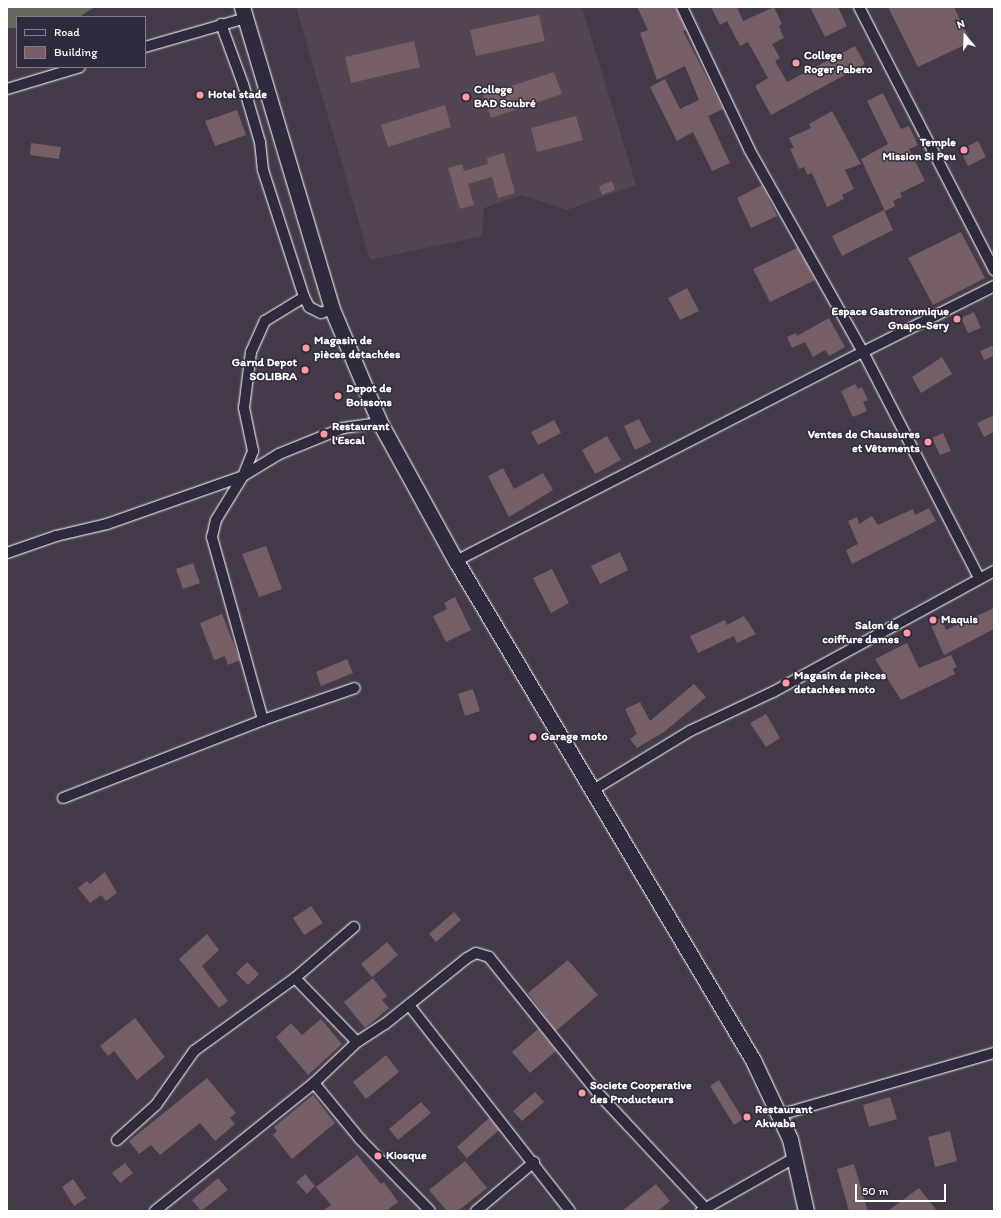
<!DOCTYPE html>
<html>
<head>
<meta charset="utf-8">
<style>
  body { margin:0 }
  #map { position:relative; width:1001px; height:1218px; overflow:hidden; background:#443a49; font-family:Itim,sans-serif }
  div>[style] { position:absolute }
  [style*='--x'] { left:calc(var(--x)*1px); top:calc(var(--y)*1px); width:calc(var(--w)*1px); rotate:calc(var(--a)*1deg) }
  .built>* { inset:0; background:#534552 }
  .green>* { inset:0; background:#66685a }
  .building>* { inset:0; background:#765e66 }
  .roads { filter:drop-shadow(0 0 1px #fff) drop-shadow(0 0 1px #fff) }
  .street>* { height:10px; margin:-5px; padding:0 5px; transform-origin:5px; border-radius:5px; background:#2f2a3d }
  .primary>* { height:15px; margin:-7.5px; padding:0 7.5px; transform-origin:7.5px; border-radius:7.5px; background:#2f2a3d }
  .dots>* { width:11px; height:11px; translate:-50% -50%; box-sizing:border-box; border:2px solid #2f2a3d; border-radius:50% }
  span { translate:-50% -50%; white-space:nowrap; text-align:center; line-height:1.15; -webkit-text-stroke:3px #2f2a3d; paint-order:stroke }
  .poi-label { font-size:12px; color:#fff; font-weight:700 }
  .left { translate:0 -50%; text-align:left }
  .right { translate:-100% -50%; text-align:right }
  .frame { position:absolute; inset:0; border:8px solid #fff; pointer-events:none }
  .legend { position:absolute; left:16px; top:16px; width:130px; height:52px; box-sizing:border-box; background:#2f2a3d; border:1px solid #827f8b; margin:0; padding:5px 7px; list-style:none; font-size:12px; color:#fff }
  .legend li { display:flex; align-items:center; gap:8px; height:20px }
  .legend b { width:20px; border:1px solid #827f8b }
  .north { position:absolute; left:945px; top:16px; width:40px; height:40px; -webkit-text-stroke:3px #2f2a3d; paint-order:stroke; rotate:341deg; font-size:11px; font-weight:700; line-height:16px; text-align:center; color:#fff }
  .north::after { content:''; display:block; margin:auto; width:14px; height:18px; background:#fff; clip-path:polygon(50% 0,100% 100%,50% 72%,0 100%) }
  .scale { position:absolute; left:855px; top:1184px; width:91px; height:18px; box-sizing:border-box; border:2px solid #fff; border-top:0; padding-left:5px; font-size:12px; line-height:14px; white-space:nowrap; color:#fff; -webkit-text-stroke:3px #2f2a3d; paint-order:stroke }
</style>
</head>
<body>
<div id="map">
  <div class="built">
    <div style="clip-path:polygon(296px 7px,582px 7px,636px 185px,567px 210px,522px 195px,484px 208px,482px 236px,370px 260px)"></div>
  </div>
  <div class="green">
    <div style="clip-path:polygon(7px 7px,95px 7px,79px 17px,17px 17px,17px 28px,7px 28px)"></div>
  </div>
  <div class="building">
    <div style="clip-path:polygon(637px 7px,675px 7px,686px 30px,683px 31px,723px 109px,708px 116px,730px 163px,712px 171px,693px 132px,677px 141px,650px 87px,665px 79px,680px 109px,699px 100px,685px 66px,657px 80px,640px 33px,648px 30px)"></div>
    <div style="clip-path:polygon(711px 7px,737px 7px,743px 21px,774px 7px,782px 24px,779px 26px,784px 38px,772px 44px,780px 58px,775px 61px,787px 82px,855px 46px,865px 64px,771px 115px,755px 86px,768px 78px,748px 42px,740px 46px,727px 21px,720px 25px)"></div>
    <div style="clip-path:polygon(810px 7px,838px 7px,847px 26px,825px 37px)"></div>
    <div style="clip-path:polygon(888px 7px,954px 7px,971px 42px,918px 67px)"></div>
    <div style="clip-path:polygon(539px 15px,545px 41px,476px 56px,470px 30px)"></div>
    <div style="clip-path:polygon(414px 41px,420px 67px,351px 83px,345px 57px)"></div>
    <div style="clip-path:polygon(554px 72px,562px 94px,491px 118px,483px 95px)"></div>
    <div style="clip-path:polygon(883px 93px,901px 129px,909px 126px,918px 145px,909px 149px,925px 181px,900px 193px,902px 197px,893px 201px,895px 206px,885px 211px,861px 159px,888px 144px,867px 101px)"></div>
    <div style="clip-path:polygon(445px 105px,451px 127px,388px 147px,381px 125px)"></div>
    <div style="clip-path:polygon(237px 110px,246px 135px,215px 146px,205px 121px)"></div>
    <div style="clip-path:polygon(832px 111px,861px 164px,845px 170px,854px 189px,842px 195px,844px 199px,827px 207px,812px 173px,807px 175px,804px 167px,799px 169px,790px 149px,794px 148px,789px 138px,811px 128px,809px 124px)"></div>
    <div style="clip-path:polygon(576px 116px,583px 140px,537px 152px,531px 128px)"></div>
    <div style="clip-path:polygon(978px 141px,986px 157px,968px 166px,960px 150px)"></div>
    <div style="clip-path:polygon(31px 143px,61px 147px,59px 159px,30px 155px)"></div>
    <div style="clip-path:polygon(504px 153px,515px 193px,498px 198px,492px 177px,468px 184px,474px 205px,460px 209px,448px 168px,462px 164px,464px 171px,488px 164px,487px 158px)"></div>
    <div style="clip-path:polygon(612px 181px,615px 190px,602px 195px,599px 186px)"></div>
    <div style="clip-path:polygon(762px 185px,777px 216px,751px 228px,737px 198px)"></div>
    <div style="clip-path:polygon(884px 210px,893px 230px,842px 256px,832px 236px)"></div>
    <div style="clip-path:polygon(961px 232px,985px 278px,933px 305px,908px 258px)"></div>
    <div style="clip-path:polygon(797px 248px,815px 280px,770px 302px,753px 269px)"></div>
    <div style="clip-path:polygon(687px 288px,699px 311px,680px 320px,668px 298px)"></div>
    <div style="clip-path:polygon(974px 312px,981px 328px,968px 333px,961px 318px)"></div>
    <div style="clip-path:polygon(829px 318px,845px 347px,829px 356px,825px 350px,813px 357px,805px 342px,792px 348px,787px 337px,796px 333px,797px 336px)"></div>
    <div style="clip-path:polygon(994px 345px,994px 356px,984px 360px,980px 351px)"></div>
    <div style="clip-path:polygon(942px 357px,952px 374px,921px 393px,912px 377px)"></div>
    <div style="clip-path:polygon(855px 384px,858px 389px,862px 387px,868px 400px,863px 402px,867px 411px,853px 417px,841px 391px)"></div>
    <div style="clip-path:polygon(994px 415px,994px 432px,984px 437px,977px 423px)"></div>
    <div style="clip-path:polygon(639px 419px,651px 442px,635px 450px,624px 426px)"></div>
    <div style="clip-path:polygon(554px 420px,561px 433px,538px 445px,531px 432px)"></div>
    <div style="clip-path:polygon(943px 433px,951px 451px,940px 455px,932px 438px)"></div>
    <div style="clip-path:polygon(607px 436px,621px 460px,595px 474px,582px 450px)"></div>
    <div style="clip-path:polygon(503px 468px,514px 489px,543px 473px,553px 490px,509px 517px,488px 476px)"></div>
    <div style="clip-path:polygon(929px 508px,936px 521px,852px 564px,846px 550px,858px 544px,848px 521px,857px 517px,859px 524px,872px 516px,878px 525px,913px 509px,915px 515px)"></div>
    <div style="clip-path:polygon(266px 546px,282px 589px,259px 597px,242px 554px)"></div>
    <div style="clip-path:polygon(620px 552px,628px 570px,600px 584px,591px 566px)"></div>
    <div style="clip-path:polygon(193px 563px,200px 583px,183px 589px,176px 569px)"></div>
    <div style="clip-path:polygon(552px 569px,569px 603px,551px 613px,533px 578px)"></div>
    <div style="clip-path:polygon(455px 597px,471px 630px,446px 642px,433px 616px,447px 609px,444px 603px)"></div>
    <div style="clip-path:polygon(994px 608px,994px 629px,944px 655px,930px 623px,941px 618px,946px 630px)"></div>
    <div style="clip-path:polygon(222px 614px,240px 660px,228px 665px,225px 656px,214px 660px,200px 623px)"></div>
    <div style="clip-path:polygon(744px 616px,756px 634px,737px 643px,734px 636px,698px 653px,690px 636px,725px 620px,727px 625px)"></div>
    <div style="clip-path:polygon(907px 643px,919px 668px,951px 655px,957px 667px,953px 669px,955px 674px,901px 700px,875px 659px)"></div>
    <div style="clip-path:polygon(347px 659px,353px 673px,321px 686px,316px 672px)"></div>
    <div style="clip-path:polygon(694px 684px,706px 697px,664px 732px,637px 748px,630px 739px,637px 734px,625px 709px,640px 702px,650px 721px)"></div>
    <div style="clip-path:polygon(473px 689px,480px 711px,465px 716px,458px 694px)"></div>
    <div style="clip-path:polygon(766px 714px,780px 738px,766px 747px,750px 723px)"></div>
    <div style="clip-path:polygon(105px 872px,117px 893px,106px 901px,101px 895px,90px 903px,78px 888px,87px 881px,90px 884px)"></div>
    <div style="clip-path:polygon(311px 906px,323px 923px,304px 935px,293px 918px)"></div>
    <div style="clip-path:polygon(454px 912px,461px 920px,436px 942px,429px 934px)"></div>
    <div style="clip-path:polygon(207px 934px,219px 950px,202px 966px,228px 1001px,219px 1008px,179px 959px)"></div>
    <div style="clip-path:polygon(387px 942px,398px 955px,372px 977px,361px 964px)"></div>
    <div style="clip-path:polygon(568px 960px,598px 995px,556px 1031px,528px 993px)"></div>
    <div style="clip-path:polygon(247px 962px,259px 974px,248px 985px,236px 973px)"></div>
    <div style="clip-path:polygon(373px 978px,387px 996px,382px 1000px,389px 1008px,365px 1028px,344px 1002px)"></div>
    <div style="clip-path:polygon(135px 1018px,165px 1057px,137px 1080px,114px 1051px,108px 1056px,100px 1046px)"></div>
    <div style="clip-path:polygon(321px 1019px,342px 1044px,308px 1075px,276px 1037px,291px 1023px,302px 1035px)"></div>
    <div style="clip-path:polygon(538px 1029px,556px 1051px,530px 1073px,512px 1052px)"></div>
    <div style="clip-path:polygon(386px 1055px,399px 1072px,366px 1099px,353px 1082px)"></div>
    <div style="clip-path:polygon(207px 1078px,236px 1113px,230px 1118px,235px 1124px,215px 1141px,200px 1123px,160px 1155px,151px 1145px,139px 1154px,129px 1141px)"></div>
    <div style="clip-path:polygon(719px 1080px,743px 1119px,734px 1125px,710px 1086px)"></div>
    <div style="clip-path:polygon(535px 1092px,544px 1102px,522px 1121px,513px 1111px)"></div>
    <div style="clip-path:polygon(313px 1095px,335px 1123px,292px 1159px,273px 1135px,277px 1131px,274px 1127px)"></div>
    <div style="clip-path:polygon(890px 1097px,897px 1119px,869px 1127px,863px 1105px)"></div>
    <div style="clip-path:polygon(421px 1102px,431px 1113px,398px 1140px,389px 1129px)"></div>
    <div style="clip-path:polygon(489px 1118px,499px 1130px,467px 1158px,457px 1147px)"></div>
    <div style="clip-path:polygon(950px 1131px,957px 1161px,935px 1167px,928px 1137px)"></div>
    <div style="clip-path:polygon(357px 1155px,381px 1184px,384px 1182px,398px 1202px,386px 1211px,323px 1211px,331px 1205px,316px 1187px)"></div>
    <div style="clip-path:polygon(465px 1161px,487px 1188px,458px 1211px,447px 1211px,429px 1190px)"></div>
    <div style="clip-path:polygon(125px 1163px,133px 1173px,120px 1183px,112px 1173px)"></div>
    <div style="clip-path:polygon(854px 1164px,868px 1211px,849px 1211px,837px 1169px)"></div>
    <div style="clip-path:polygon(305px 1174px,315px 1186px,307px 1194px,296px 1182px)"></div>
    <div style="clip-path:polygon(218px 1178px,228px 1190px,201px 1211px,192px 1200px)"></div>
    <div style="clip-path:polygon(73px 1179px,86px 1198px,74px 1206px,62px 1187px)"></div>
    <div style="clip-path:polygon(656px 1184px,670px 1201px,658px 1211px,622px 1211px)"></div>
    <div style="clip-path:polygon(919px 1188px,937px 1211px,888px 1211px)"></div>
  </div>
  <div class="roads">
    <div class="street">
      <div style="--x:682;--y:7;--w:157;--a:64.7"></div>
      <div style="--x:749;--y:149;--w:233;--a:60.7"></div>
      <div style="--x:863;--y:352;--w:147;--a:-26.7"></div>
      <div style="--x:859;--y:7;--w:296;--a:62.8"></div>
      <div style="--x:221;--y:24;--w:64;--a:69.9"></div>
      <div style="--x:243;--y:84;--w:60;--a:73.7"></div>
      <div style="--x:260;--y:142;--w:28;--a:84"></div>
      <div style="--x:263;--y:170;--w:133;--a:72.1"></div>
      <div style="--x:304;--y:297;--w:11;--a:63"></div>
      <div style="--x:309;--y:307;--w:13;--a:27"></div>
      <div style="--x:321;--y:313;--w:12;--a:-20"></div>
      <div style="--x:145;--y:47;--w:105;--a:-16"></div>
      <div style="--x:7;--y:89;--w:76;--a:-16.8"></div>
      <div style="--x:7;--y:553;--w:52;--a:-19.1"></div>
      <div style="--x:56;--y:536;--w:52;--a:-13.2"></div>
      <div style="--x:107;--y:524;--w:144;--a:-19.4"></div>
      <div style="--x:243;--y:476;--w:42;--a:-31.4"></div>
      <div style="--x:279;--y:454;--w:69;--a:-22.1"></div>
      <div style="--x:343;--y:428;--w:37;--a:-8"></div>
      <div style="--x:456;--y:561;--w:458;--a:-27.2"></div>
      <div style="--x:863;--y:352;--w:254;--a:62.8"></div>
      <div style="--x:263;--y:720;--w:190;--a:-105.6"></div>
      <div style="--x:212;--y:537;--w:17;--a:-77"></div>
      <div style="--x:216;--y:520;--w:52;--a:-58.5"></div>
      <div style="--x:243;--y:476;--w:27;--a:-68"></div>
      <div style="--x:253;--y:451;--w:44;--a:-101.8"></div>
      <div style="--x:244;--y:408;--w:56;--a:-82.9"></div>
      <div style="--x:251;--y:352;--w:34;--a:-66"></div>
      <div style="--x:265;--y:321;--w:46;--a:-31.6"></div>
      <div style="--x:593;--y:790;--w:114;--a:-31.3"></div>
      <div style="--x:690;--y:731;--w:92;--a:-25.2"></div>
      <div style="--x:773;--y:692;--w:252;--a:-28.7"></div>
      <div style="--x:63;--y:798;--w:215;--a:-21.3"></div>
      <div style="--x:263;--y:720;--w:97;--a:-19.2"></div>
      <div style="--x:295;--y:978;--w:78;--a:-40.8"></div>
      <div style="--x:409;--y:1005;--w:261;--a:52"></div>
      <div style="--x:357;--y:1042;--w:33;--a:-33"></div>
      <div style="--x:385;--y:1024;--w:105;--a:-38.8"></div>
      <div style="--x:467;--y:958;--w:10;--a:-29"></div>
      <div style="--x:476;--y:953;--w:14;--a:17"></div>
      <div style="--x:489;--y:957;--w:173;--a:51.3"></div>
      <div style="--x:597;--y:1092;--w:158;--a:47"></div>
      <div style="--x:314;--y:1083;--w:72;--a:50.6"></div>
      <div style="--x:360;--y:1139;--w:100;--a:45.8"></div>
      <div style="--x:779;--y:1115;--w:224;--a:-16.1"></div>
      <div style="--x:117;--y:1140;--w:52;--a:-41.9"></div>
      <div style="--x:156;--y:1105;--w:66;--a:-54.9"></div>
      <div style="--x:194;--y:1051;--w:125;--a:-35.9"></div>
      <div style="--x:295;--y:978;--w:89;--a:45.9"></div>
      <div style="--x:357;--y:1042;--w:59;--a:136.4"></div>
      <div style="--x:314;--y:1083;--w:204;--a:141.2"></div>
      <div style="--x:476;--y:1211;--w:76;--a:-40.2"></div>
      <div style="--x:701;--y:1211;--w:109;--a:-29.6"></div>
    </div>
    <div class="primary">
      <div style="--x:242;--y:7;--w:315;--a:73.4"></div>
      <div style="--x:332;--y:309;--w:124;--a:67.2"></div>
      <div style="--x:380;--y:423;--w:158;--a:61.2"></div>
      <div style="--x:456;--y:561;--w:581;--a:59.24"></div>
      <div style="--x:753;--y:1060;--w:87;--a:64.9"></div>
      <div style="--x:790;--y:1139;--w:74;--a:77.5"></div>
    </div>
  </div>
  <div class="dots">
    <div style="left:796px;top:63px;background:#ff9aa2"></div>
    <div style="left:200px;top:95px;background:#ff9aa2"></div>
    <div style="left:466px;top:97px;background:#ff9aa2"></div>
    <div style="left:964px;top:150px;background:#ff9aa2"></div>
    <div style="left:957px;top:319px;background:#ff9aa2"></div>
    <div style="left:306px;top:348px;background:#ff9aa2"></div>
    <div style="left:305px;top:370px;background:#ff9aa2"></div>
    <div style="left:338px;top:396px;background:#ff9aa2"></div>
    <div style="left:324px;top:434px;background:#ff9aa2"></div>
    <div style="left:928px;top:442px;background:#ff9aa2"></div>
    <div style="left:933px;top:620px;background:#ff9aa2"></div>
    <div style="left:907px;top:633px;background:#ff9aa2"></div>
    <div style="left:786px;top:683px;background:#ff9aa2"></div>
    <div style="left:533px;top:737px;background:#ff9aa2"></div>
    <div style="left:582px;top:1093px;background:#ff9aa2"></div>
    <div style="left:747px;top:1117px;background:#ff9aa2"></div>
    <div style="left:378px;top:1156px;background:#ff9aa2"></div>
  </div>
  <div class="poi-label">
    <span class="left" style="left:804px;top:63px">College<br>Roger Pabero</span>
    <span class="left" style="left:474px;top:97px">College<br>BAD Soubré</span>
    <span class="left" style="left:208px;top:95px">Hotel stade</span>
    <span class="right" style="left:956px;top:150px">Temple<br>Mission Si Peu</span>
    <span class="right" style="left:949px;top:319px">Espace Gastronomique<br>Gnapo-Sery</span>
    <span class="left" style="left:314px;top:348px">Magasin de<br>pièces detachées</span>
    <span class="right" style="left:297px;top:370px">Garnd Depot<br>SOLIBRA</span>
    <span class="left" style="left:346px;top:396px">Depot de<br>Boissons</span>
    <span class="left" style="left:332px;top:434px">Restaurant<br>l'Escal</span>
    <span class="right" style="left:920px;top:442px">Ventes de Chaussures<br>et Vêtements</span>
    <span class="left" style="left:941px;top:620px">Maquis</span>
    <span class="right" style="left:899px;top:633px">Salon de<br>coiffure dames</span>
    <span class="left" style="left:794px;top:683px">Magasin de pièces<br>detachées moto</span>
    <span class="left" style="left:541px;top:737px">Garage moto</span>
    <span class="left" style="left:590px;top:1093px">Societe Cooperative<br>des Producteurs</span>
    <span class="left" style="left:755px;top:1117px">Restaurant<br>Akwaba</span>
    <span class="left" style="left:386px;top:1156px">Kiosque</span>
  </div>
  <div class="frame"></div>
  <ul class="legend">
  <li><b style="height:5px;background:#2f2a3d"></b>Road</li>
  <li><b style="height:11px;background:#765e66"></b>Building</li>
  </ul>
  <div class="north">N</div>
  <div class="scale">50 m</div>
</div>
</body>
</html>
